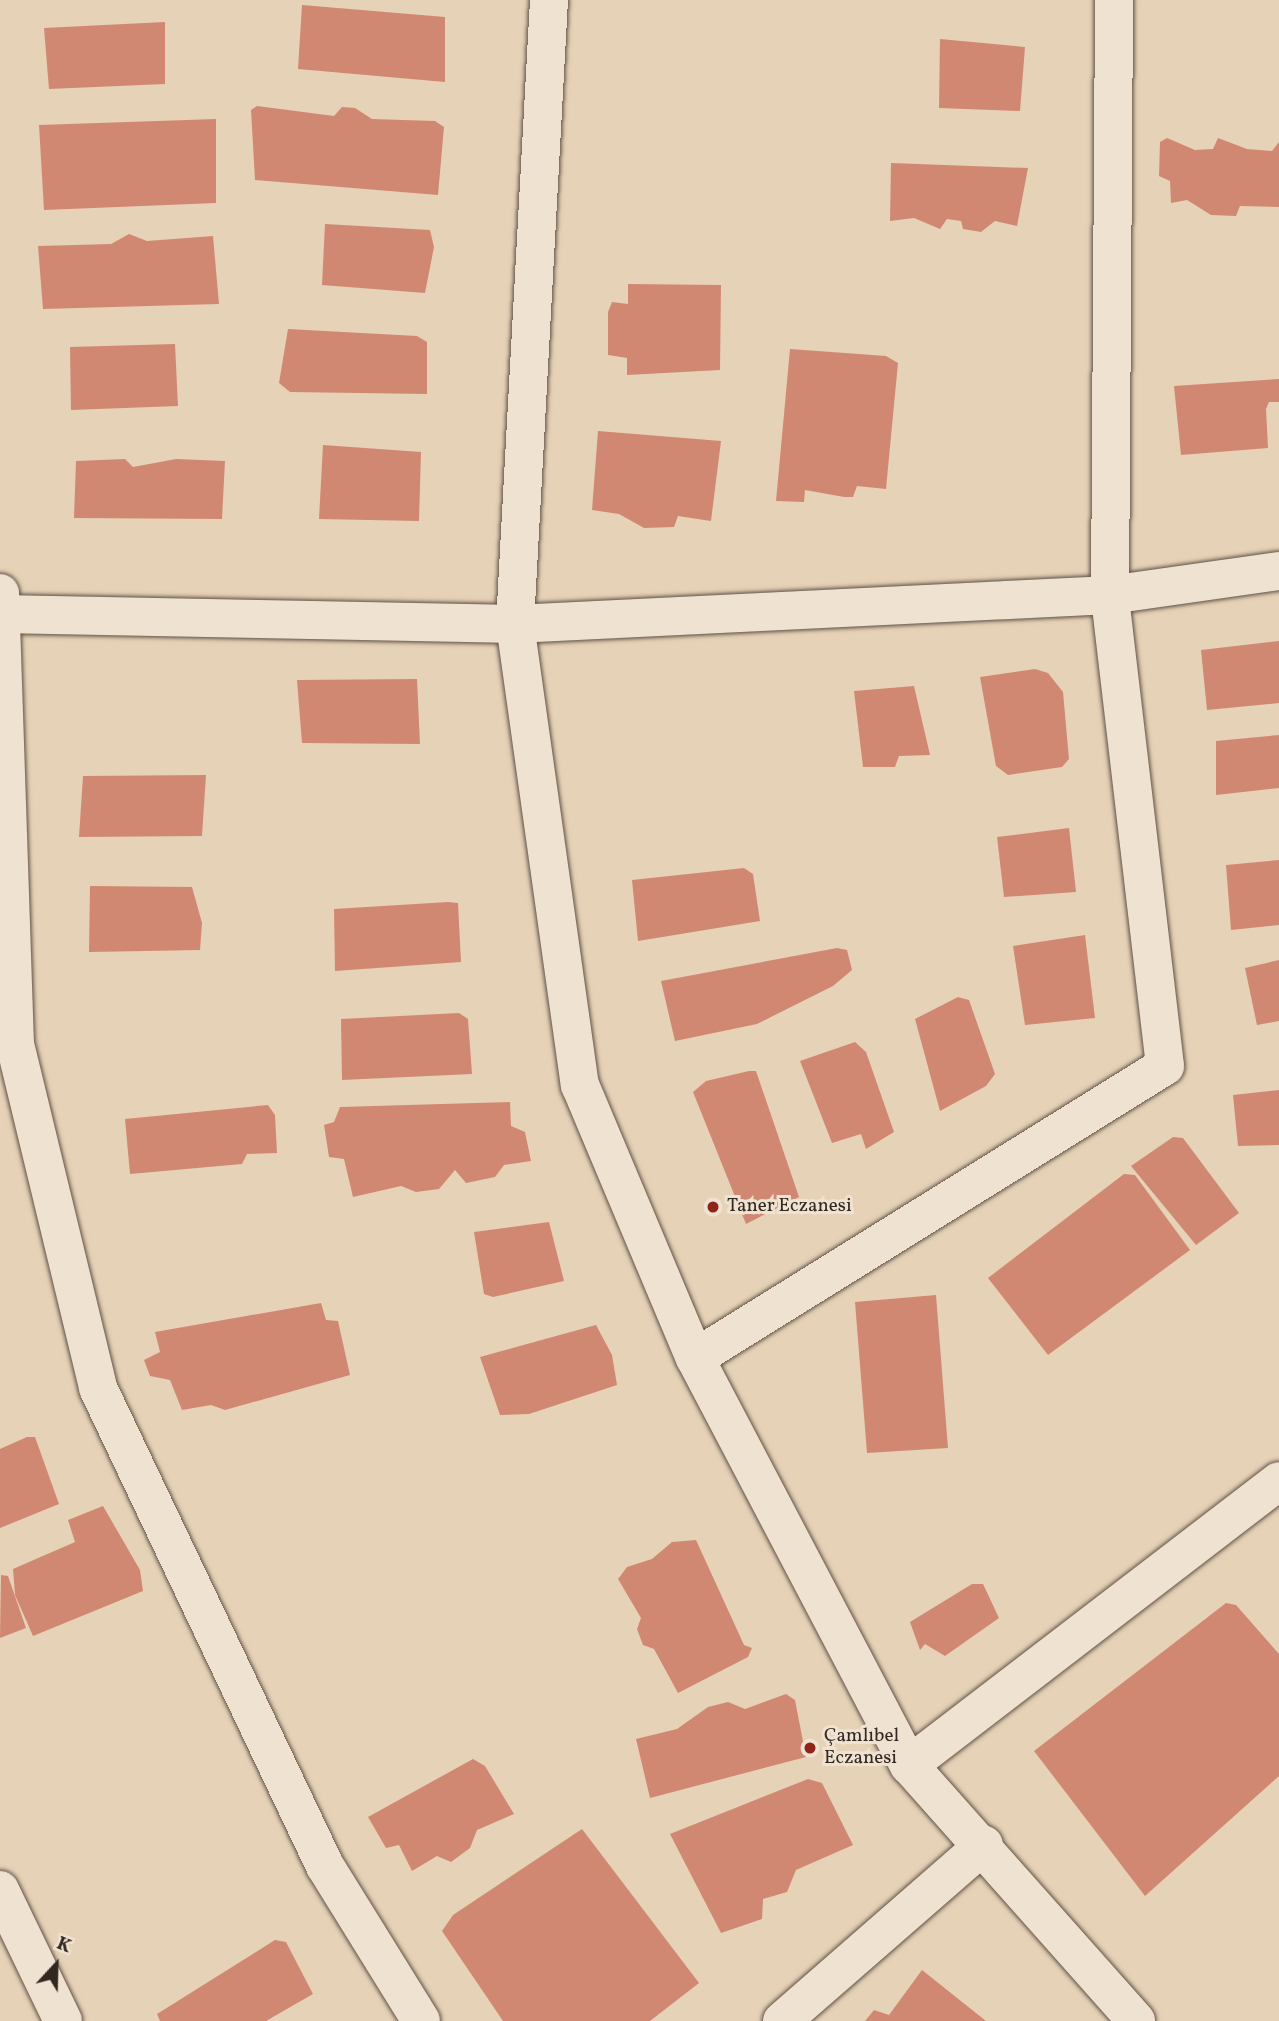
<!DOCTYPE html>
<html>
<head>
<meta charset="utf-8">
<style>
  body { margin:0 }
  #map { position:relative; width:1279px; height:2021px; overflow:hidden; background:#e6d2b7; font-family:Vollkorn,serif }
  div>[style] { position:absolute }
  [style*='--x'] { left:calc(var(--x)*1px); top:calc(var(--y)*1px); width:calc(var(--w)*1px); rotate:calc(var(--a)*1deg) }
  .building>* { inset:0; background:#d18872 }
  .roads { filter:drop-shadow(0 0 2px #605246) drop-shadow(0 0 2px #605246) }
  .minor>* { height:38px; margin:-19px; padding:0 19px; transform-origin:19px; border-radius:19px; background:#efe2d0 }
  .secondary>* { height:38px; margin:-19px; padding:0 19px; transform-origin:19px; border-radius:19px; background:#efe2d0 }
  .dots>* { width:19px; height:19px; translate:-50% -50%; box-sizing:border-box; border:4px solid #efe2d0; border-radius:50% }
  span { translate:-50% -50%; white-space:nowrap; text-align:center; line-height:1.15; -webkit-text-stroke:6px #efe2d0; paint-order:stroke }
  .poi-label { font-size:19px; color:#332821 }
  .left { translate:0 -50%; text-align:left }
  .north { position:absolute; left:21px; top:1930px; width:70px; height:70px; -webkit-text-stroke:5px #efe2d0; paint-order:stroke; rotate:22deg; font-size:19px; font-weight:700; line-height:28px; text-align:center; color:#332821 }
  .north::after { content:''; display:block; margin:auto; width:24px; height:32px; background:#332821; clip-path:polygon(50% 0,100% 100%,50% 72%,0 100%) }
</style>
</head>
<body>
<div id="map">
  <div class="building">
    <div style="clip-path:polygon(302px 5px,445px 17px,445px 82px,298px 69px)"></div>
    <div style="clip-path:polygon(165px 22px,165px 84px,49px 89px,44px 28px)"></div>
    <div style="clip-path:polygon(940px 39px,1025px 47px,1020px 111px,939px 108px)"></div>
    <div style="clip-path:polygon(257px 106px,334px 116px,342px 107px,355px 108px,372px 119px,435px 121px,444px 127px,438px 195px,255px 180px,251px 110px)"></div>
    <div style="clip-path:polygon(216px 119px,216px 203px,44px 210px,39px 125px)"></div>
    <div style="clip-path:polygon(1167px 138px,1195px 150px,1213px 149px,1218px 138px,1247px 149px,1272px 151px,1279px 142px,1279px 207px,1240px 206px,1236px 216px,1211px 215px,1187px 200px,1171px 203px,1170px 181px,1159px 176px,1160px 142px)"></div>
    <div style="clip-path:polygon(891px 163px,1028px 168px,1017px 226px,995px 221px,981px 232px,963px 229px,961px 221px,947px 219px,940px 229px,914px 218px,890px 221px)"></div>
    <div style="clip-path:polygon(325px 224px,430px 230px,434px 247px,425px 293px,322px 285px)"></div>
    <div style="clip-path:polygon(129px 234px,147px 241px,213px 236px,219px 304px,43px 309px,38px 246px,111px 244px)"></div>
    <div style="clip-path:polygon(628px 284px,721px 285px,720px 370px,627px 375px,627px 358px,608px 355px,608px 312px,612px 302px,628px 304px)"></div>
    <div style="clip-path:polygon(288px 329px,417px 336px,427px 342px,427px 394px,290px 392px,279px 383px)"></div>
    <div style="clip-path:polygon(175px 344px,178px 406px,71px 410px,70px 347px)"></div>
    <div style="clip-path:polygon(790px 349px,886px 356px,898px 363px,886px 489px,857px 486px,853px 497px,844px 497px,805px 490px,804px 502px,776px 501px)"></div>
    <div style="clip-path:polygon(1279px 379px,1279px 402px,1269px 402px,1266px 409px,1268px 448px,1181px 455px,1174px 386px)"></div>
    <div style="clip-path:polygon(598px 431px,721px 441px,711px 521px,678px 516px,674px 527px,644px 528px,619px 514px,592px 510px)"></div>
    <div style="clip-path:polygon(323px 445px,421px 452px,419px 521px,319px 519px)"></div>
    <div style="clip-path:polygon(125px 459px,133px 467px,176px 459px,225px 461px,222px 519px,74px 518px,76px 461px)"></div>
    <div style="clip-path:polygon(1279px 641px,1279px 703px,1207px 710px,1201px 650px)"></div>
    <div style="clip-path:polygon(1035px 669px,1048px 673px,1063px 692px,1069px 759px,1062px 767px,1008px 775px,996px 766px,980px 677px)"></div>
    <div style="clip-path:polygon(417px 679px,420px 744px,302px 743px,297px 680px)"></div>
    <div style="clip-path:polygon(914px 686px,930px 755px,899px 756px,895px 767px,863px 767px,854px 691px)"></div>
    <div style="clip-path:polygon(1279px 735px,1279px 788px,1216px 795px,1216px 741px)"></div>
    <div style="clip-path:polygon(206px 775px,202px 836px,79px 837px,83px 776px)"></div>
    <div style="clip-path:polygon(1069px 828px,1076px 892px,1004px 897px,997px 837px)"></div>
    <div style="clip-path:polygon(1279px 860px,1279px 925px,1231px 930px,1226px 865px)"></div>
    <div style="clip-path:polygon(744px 868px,753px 874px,760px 921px,638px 941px,632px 880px)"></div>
    <div style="clip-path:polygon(90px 886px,192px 887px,202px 923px,200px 950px,89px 952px)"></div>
    <div style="clip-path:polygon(448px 902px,458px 903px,461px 962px,335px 971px,334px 909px)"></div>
    <div style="clip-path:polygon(1085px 935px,1095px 1018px,1025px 1025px,1013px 946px)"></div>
    <div style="clip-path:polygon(837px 948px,847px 950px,852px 970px,833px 986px,757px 1024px,675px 1041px,661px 981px)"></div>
    <div style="clip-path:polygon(1279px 960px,1279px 1021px,1257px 1025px,1245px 968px)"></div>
    <div style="clip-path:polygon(958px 997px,969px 1000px,995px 1074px,986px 1086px,940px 1111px,915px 1019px)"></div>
    <div style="clip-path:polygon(459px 1013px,468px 1019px,472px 1074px,342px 1080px,341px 1019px)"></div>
    <div style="clip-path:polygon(855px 1042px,866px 1052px,894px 1132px,866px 1149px,861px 1134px,832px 1143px,800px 1061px)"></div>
    <div style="clip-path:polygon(749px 1071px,756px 1071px,799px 1197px,746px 1224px,693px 1092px,706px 1081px)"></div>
    <div style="clip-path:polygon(1279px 1090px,1279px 1145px,1238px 1146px,1233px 1095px)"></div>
    <div style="clip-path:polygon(510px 1102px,511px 1126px,525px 1132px,531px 1161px,504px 1165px,495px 1177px,466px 1183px,455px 1170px,439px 1189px,416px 1192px,401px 1186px,353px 1197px,344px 1159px,329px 1157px,324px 1125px,334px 1122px,340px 1107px)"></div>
    <div style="clip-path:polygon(268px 1105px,275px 1115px,277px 1153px,247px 1154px,242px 1164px,130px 1174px,125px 1119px)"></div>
    <div style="clip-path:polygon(1173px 1137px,1183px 1138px,1239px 1213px,1196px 1245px,1131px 1166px)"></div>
    <div style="clip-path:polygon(1124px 1174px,1135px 1175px,1190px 1250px,1048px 1355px,988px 1278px)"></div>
    <div style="clip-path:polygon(549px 1222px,564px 1281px,493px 1297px,484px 1294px,474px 1232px)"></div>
    <div style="clip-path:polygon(936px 1295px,948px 1448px,867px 1453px,855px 1302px)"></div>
    <div style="clip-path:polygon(321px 1303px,326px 1320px,338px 1321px,350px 1375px,225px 1410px,211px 1405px,182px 1410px,170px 1380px,150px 1376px,144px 1360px,160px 1352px,155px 1332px)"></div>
    <div style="clip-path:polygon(596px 1325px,612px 1355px,617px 1385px,529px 1414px,500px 1415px,480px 1357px)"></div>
    <div style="clip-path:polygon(27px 1437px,35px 1437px,59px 1504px,0 1528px,0 1449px)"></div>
    <div style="clip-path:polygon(103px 1506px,140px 1570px,143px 1591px,33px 1636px,15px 1595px,13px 1569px,75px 1542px,68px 1520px)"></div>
    <div style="clip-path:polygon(696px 1540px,744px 1645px,752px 1648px,748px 1657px,678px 1693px,654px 1649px,643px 1645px,637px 1629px,641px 1618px,618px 1579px,627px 1567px,652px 1559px,672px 1542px)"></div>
    <div style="clip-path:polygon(1px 1575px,8px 1576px,26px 1628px,0 1638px)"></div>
    <div style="clip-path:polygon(972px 1584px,983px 1584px,999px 1618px,945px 1656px,925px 1644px,920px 1650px,910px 1622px)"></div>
    <div style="clip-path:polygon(1226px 1603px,1236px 1605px,1279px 1654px,1279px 1776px,1145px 1896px,1034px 1751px)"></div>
    <div style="clip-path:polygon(786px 1694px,795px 1700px,806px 1757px,650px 1798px,636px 1739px,677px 1729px,708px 1707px,728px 1702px,745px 1709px)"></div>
    <div style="clip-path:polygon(473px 1759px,485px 1766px,514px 1814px,477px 1830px,470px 1848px,451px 1862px,437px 1856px,412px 1871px,399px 1845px,386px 1848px,368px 1817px)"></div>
    <div style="clip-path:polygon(808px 1779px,822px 1783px,853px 1845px,796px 1870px,787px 1892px,763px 1899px,762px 1919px,721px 1933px,670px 1834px)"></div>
    <div style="clip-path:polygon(582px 1829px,699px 1983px,650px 2021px,503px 2021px,442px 1931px,453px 1915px)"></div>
    <div style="clip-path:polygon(275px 1940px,286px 1942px,313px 1994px,266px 2021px,160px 2021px,157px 2014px)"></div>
    <div style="clip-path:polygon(922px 1970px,986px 2021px,865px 2021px,874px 2010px,889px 2015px)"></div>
  </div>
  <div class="roads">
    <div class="minor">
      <div style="--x:549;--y:0;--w:625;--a:93.12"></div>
      <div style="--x:515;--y:624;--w:466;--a:82"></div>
      <div style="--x:580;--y:1085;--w:296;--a:67.2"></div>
      <div style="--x:695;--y:1358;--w:460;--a:62.3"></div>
      <div style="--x:909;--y:1765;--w:342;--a:48.4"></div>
      <div style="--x:0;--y:593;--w:451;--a:88.1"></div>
      <div style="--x:15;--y:1044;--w:354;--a:76.4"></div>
      <div style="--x:98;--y:1388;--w:529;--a:64.6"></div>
      <div style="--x:325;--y:1866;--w:182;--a:58.2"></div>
      <div style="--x:0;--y:614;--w:515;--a:1.11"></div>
      <div style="--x:515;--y:624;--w:596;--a:-2.79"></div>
      <div style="--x:1110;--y:595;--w:171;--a:-8.1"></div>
      <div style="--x:695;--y:1358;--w:553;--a:-31.85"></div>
      <div style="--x:1165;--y:1066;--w:474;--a:-96.7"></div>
      <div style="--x:1110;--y:595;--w:595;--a:-89.61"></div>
      <div style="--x:909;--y:1765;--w:466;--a:-37.5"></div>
      <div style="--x:782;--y:2021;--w:268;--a:-41.1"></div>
    </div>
    <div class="secondary">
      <div style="--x:0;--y:1890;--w:145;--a:64.3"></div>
    </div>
  </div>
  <div class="dots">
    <div style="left:713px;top:1207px;background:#8f2418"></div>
    <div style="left:810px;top:1748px;background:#8f2418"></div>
  </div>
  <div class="poi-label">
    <span class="left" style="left:727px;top:1207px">Taner Eczanesi</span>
    <span class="left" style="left:824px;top:1748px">Çamlıbel<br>Eczanesi</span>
  </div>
  <div class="north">K</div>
</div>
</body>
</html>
